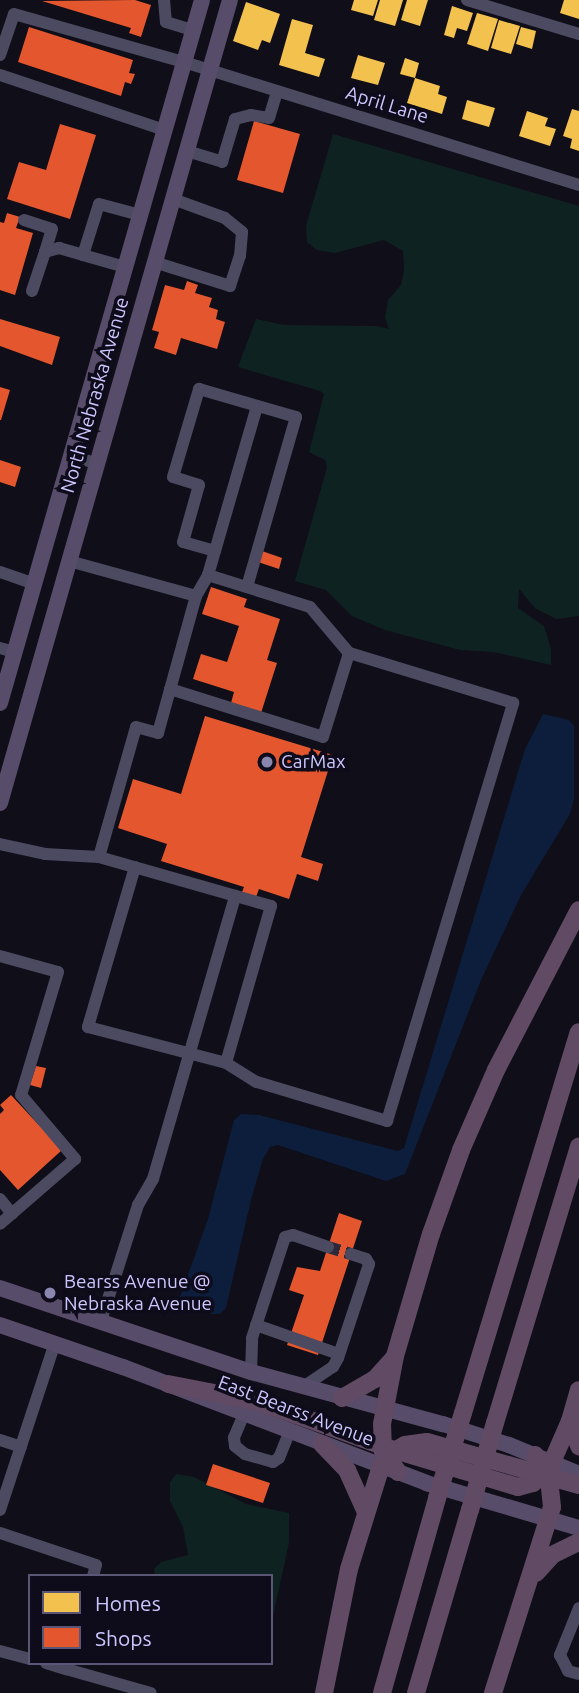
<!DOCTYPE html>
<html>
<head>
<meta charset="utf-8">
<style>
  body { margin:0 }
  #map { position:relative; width:579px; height:1693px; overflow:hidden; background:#100e18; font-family:Ubuntu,sans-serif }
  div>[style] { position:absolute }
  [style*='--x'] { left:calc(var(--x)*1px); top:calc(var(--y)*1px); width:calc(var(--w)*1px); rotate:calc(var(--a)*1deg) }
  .green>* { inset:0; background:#0f2222 }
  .water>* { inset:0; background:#0c1e3b }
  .homes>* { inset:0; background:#f2c14e }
  .shops>* { inset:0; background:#e4572e }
  .minor-tunnel>* { height:12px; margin-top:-6px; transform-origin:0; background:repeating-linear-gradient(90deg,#2c2a3a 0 12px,transparent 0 18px) }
  .minor>* { height:12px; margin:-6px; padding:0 6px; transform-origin:6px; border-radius:6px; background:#4b4a61 }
  .major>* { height:16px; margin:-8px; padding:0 8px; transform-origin:8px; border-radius:8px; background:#574c6a }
  .highway>* { height:18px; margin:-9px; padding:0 9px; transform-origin:9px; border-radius:9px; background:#614a63 }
  .highway-bridge>* { height:18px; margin:-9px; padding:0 9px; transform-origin:9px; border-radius:9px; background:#614a63 }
  .dots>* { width:19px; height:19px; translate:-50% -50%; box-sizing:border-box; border:4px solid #0e0b1b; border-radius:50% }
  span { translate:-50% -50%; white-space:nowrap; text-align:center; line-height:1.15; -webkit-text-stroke:7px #0e0b1b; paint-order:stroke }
  .street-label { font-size:19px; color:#cdc7fe }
  .poi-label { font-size:19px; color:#cdc7fe }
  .left { translate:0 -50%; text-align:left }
  .legend { position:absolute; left:28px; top:1574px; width:245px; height:91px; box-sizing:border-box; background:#0e0b1b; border:2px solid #5a5676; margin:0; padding:9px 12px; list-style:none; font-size:21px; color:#cdc7fe }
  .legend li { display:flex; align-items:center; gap:14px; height:35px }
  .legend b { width:35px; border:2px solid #5a5676 }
</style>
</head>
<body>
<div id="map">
  <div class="green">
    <div style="clip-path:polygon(333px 134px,579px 206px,579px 616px,556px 619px,535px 608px,519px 589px,518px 608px,544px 626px,551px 649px,551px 665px,494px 652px,460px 650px,385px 630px,352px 616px,326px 590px,295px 581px,327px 467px,325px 460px,309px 452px,324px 394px,320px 391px,238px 367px,256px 319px,284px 325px,377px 326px,389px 329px,385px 318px,388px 300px,401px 285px,404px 270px,403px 251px,384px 240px,335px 253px,317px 250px,307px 242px,306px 226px)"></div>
    <div style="clip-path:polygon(176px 1474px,194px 1477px,246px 1504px,289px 1513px,289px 1543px,271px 1625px,271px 1576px,155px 1576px,154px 1569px,161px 1562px,188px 1555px,183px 1527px,170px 1501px,170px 1482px)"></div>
  </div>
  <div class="water">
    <div style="clip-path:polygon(543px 714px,569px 720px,574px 726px,574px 799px,570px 814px,521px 895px,481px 980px,405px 1174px,386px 1181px,278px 1145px,270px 1147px,263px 1159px,251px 1200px,226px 1308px,220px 1314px,212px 1314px,186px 1307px,180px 1297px,208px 1219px,234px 1120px,241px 1114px,259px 1115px,398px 1151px,404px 1148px,525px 749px)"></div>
  </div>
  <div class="homes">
    <div style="clip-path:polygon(354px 0,378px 0,373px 16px,351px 10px)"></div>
    <div style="clip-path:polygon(380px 0,403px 0,395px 26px,374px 20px)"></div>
    <div style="clip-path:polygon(407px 0,428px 0,420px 26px,401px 20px)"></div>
    <div style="clip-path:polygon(564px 0,579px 0,579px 19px,560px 13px)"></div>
    <div style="clip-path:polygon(246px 2px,280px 14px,270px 43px,262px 40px,258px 50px,233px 41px)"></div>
    <div style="clip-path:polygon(452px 6px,473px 13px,467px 31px,457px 28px,454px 38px,444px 35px)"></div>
    <div style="clip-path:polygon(477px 13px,498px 19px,488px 51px,467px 44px)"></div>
    <div style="clip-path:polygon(292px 19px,313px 25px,305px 53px,325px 59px,319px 77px,279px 65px)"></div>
    <div style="clip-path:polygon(499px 20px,520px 26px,511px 54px,491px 48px)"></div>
    <div style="clip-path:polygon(521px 27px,536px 31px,532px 49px,516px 44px)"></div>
    <div style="clip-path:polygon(358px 55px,385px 63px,378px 85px,351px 78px)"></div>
    <div style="clip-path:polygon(405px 58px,419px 63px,415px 78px,400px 74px)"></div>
    <div style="clip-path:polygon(415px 78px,440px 86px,438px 94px,447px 97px,442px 114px,407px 103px)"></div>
    <div style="clip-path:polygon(467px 100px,495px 108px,489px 127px,462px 119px)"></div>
    <div style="clip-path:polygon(572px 109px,579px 111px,579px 151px,570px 148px,572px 139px,563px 136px)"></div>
    <div style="clip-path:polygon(527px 111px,548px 118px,545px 126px,556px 129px,550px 146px,519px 136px)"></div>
  </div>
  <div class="shops">
    <div style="clip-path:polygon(135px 0,151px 5px,141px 37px,129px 33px,131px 28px,42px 1px)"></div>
    <div style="clip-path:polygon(29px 27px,133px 60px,129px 73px,135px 74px,131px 84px,125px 82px,121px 96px,18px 62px)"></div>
    <div style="clip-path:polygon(254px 121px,300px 134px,283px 193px,237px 180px)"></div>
    <div style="clip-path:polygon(60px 124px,96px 135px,70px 219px,7px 199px,19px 162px,46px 170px)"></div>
    <div style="clip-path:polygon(7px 213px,20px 217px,16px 228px,33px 233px,15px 295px,0 290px,0 222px,4px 223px)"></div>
    <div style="clip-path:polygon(187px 281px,198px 285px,195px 293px,212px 298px,209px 307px,218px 310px,216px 319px,225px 322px,217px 349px,181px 338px,176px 355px,154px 348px,159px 332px,152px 330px,165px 285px,184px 290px)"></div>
    <div style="clip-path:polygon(0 319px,60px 337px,52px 365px,0 346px)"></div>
    <div style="clip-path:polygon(0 387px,10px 390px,1px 420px,0 420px)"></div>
    <div style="clip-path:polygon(0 460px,21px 467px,15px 487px,0 482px)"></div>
    <div style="clip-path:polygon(262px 551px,282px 558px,279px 569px,258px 562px)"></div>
    <div style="clip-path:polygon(211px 587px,247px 599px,244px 607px,280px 619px,267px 660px,277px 663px,261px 713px,231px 703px,234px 692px,193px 679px,201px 654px,227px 662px,239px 626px,202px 614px)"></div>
    <div style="clip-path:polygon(205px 716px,333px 755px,301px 857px,323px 864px,318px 881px,297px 874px,289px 899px,259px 889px,256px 897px,242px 892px,244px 887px,161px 861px,167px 844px,118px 828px,133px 779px,181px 794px)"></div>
    <div style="clip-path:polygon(36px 1066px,46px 1068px,41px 1088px,30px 1085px)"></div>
    <div style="clip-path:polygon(11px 1095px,62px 1150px,18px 1190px,0 1170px,0 1114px,4px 1110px,0 1105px)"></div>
    <div style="clip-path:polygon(339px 1213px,362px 1221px,318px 1355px,287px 1345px,304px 1295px,289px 1290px,297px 1267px,320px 1271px)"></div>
    <div style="clip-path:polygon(213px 1464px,270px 1483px,263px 1503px,206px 1485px)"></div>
  </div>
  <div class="minor-tunnel">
    <div style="--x:328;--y:1247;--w:24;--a:17"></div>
  </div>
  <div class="minor">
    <div style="--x:164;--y:0;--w:22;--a:85"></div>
    <div style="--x:166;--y:22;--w:28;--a:17"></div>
    <div style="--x:467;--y:0;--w:117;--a:16.9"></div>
    <div style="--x:0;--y:55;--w:43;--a:-71.1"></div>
    <div style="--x:14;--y:14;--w:177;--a:15.8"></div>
    <div style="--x:184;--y:62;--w:414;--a:17.3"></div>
    <div style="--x:0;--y:75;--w:173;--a:18.5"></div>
    <div style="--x:187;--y:151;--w:37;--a:17"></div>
    <div style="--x:222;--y:162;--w:45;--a:-73.2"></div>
    <div style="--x:235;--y:119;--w:16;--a:-14"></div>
    <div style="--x:251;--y:115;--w:18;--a:9"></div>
    <div style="--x:269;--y:118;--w:28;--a:-73"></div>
    <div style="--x:24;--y:220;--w:29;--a:18"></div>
    <div style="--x:52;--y:229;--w:24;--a:107"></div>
    <div style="--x:154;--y:262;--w:80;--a:17.5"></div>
    <div style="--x:230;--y:286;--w:32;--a:-72"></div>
    <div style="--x:240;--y:256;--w:24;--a:-85"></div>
    <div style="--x:242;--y:232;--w:22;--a:-141"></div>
    <div style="--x:225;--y:218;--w:55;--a:-159.9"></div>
    <div style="--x:125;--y:267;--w:44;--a:-164.1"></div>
    <div style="--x:83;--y:255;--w:53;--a:-72.6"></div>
    <div style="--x:99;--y:204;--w:42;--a:15"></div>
    <div style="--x:32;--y:291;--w:41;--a:-71.6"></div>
    <div style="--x:45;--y:252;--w:15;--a:-16"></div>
    <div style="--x:59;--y:248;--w:25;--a:16"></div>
    <div style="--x:70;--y:455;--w:28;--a:18"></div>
    <div style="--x:215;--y:551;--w:33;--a:-164"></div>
    <div style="--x:183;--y:542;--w:59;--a:-74.3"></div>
    <div style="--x:199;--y:485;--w:27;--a:-163"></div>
    <div style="--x:173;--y:477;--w:92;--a:-73.5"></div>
    <div style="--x:199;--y:389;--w:101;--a:16.1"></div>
    <div style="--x:296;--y:417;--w:177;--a:106.1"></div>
    <div style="--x:69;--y:561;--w:132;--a:15.4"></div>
    <div style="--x:0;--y:572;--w:36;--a:19"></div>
    <div style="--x:0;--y:648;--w:15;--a:16"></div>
    <div style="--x:170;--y:689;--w:160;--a:17.4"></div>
    <div style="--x:323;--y:737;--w:88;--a:-72.8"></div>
    <div style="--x:0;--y:844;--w:46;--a:12.5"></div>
    <div style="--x:45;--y:854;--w:54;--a:3.2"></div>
    <div style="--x:99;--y:857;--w:179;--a:15.9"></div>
    <div style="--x:271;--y:906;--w:163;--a:106"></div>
    <div style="--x:99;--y:857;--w:135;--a:-74.1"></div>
    <div style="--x:136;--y:727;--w:23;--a:15"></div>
    <div style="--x:158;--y:733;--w:142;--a:-74.5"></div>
    <div style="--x:196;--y:596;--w:24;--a:-60"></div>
    <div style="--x:208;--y:575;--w:176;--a:-73.8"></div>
    <div style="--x:135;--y:867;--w:167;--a:106.4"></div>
    <div style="--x:88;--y:1027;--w:143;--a:14.6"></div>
    <div style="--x:226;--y:1063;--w:36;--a:32"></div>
    <div style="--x:257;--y:1082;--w:136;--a:16.7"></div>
    <div style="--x:387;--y:1121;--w:437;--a:-73.2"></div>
    <div style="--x:513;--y:703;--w:171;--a:-163"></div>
    <div style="--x:349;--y:653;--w:60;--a:-130.3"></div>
    <div style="--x:310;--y:607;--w:107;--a:-162.6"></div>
    <div style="--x:0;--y:956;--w:60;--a:15.4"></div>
    <div style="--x:58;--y:972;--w:128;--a:106.7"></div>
    <div style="--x:21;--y:1095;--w:84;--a:49.8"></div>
    <div style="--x:75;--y:1159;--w:99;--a:139.1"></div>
    <div style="--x:0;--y:1199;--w:19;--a:51"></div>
    <div style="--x:101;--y:1321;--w:122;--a:-72.3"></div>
    <div style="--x:138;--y:1205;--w:30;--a:-60"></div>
    <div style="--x:153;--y:1179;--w:295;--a:-73.8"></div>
    <div style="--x:256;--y:1325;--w:88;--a:19.3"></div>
    <div style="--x:251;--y:1372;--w:34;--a:-88"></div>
    <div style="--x:252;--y:1338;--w:106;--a:-71.9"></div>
    <div style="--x:285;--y:1237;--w:8;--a:-14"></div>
    <div style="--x:293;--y:1235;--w:37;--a:19"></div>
    <div style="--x:303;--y:1387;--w:36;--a:-34"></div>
    <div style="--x:333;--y:1367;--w:10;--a:-61"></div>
    <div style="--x:338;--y:1358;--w:99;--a:-71.7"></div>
    <div style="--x:369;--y:1264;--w:6;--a:-121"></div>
    <div style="--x:366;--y:1259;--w:16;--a:-162"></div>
    <div style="--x:244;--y:1414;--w:26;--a:113"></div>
    <div style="--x:234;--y:1438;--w:8;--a:83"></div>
    <div style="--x:235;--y:1446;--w:13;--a:39"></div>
    <div style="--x:245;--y:1454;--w:29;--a:16"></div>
    <div style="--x:273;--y:1462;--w:7;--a:-34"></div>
    <div style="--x:279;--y:1458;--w:29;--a:-68"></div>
    <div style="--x:0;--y:1440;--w:22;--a:18"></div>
    <div style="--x:0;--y:1510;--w:176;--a:-71.8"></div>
    <div style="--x:0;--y:1533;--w:101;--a:18.4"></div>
    <div style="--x:96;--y:1565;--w:11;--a:105"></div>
    <div style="--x:579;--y:1608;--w:51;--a:112"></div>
    <div style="--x:560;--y:1655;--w:18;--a:63"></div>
    <div style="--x:568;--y:1671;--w:11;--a:15"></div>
    <div style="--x:0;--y:1651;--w:31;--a:15"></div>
    <div style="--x:46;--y:1663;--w:21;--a:17"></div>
    <div style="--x:68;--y:1663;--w:6;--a:108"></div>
    <div style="--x:66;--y:1669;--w:88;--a:15.8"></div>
  </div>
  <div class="major">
    <div style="--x:0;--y:703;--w:731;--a:-73.97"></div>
    <div style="--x:0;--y:803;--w:835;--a:-74.02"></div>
    <div style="--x:0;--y:1288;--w:265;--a:18.5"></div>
    <div style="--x:251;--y:1372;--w:199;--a:15.2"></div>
    <div style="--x:443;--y:1424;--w:69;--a:17.7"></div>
    <div style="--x:509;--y:1445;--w:76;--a:22.5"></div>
    <div style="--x:0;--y:1325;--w:130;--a:18.9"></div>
    <div style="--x:123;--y:1367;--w:324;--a:20.9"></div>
    <div style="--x:426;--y:1483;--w:159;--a:16.4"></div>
  </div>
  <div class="highway">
    <div style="--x:168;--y:1384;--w:94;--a:11.1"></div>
    <div style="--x:260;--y:1402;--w:142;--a:19.7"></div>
    <div style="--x:394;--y:1450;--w:129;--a:16.6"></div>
    <div style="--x:518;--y:1487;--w:16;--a:-15"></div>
    <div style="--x:533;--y:1483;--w:21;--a:-41"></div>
    <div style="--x:549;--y:1469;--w:52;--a:-66.4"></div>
    <div style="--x:570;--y:1421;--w:32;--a:-74"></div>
    <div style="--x:342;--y:1398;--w:38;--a:-30"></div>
    <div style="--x:375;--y:1379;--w:27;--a:-48"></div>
    <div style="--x:463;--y:1413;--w:398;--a:-73.1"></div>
    <div style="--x:570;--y:1421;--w:27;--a:70"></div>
    <div style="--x:495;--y:1423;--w:289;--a:-73.1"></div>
    <div style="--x:322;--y:1444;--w:36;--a:46"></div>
    <div style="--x:347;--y:1470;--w:46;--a:65.7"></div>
    <div style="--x:398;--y:1472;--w:26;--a:-126"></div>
    <div style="--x:383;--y:1451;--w:27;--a:-92"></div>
    <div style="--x:382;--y:1424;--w:69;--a:-79.2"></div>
    <div style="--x:395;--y:1356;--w:127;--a:-73.6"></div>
    <div style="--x:431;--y:1234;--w:89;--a:-70.3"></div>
    <div style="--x:461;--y:1150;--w:87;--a:-66.4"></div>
    <div style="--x:496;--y:1070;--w:180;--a:-62.6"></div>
    <div style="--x:536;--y:1573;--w:24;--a:-48"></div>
    <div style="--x:552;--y:1555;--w:30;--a:-26"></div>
    <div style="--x:324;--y:1693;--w:126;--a:-78.6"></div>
    <div style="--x:349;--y:1569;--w:108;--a:-72.7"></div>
    <div style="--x:381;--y:1466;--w:16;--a:-52"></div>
    <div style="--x:391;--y:1453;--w:16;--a:-30"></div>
    <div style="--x:405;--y:1445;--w:22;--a:-8"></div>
    <div style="--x:427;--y:1442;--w:158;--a:15.8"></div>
    <div style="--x:382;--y:1693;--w:203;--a:-74.2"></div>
    <div style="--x:416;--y:1693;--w:191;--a:-73.6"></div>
    <div style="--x:493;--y:1693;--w:195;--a:-72.4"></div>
    <div style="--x:552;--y:1507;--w:30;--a:-96"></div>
    <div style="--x:549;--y:1477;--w:26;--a:-122"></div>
  </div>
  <div class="highway-bridge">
    <div style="--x:437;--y:1498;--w:89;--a:-73"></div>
    <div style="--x:470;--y:1510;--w:91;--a:-74"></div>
  </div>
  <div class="dots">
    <div style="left:267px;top:762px;background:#8b86ae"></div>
    <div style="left:50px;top:1293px;background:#8b86ae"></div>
  </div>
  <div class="street-label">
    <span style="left:387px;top:105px;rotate:17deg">April Lane</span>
    <span style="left:95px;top:395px;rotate:-74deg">North Nebraska Avenue</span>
    <span style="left:296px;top:1411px;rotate:21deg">East Bearss Avenue</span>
  </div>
  <div class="poi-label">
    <span class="left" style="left:281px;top:762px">CarMax</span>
    <span class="left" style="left:64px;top:1293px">Bearss Avenue @<br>Nebraska Avenue</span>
  </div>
  <ul class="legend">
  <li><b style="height:19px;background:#f2c14e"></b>Homes</li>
  <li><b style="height:19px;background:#e4572e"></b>Shops</li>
  </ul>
</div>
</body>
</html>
